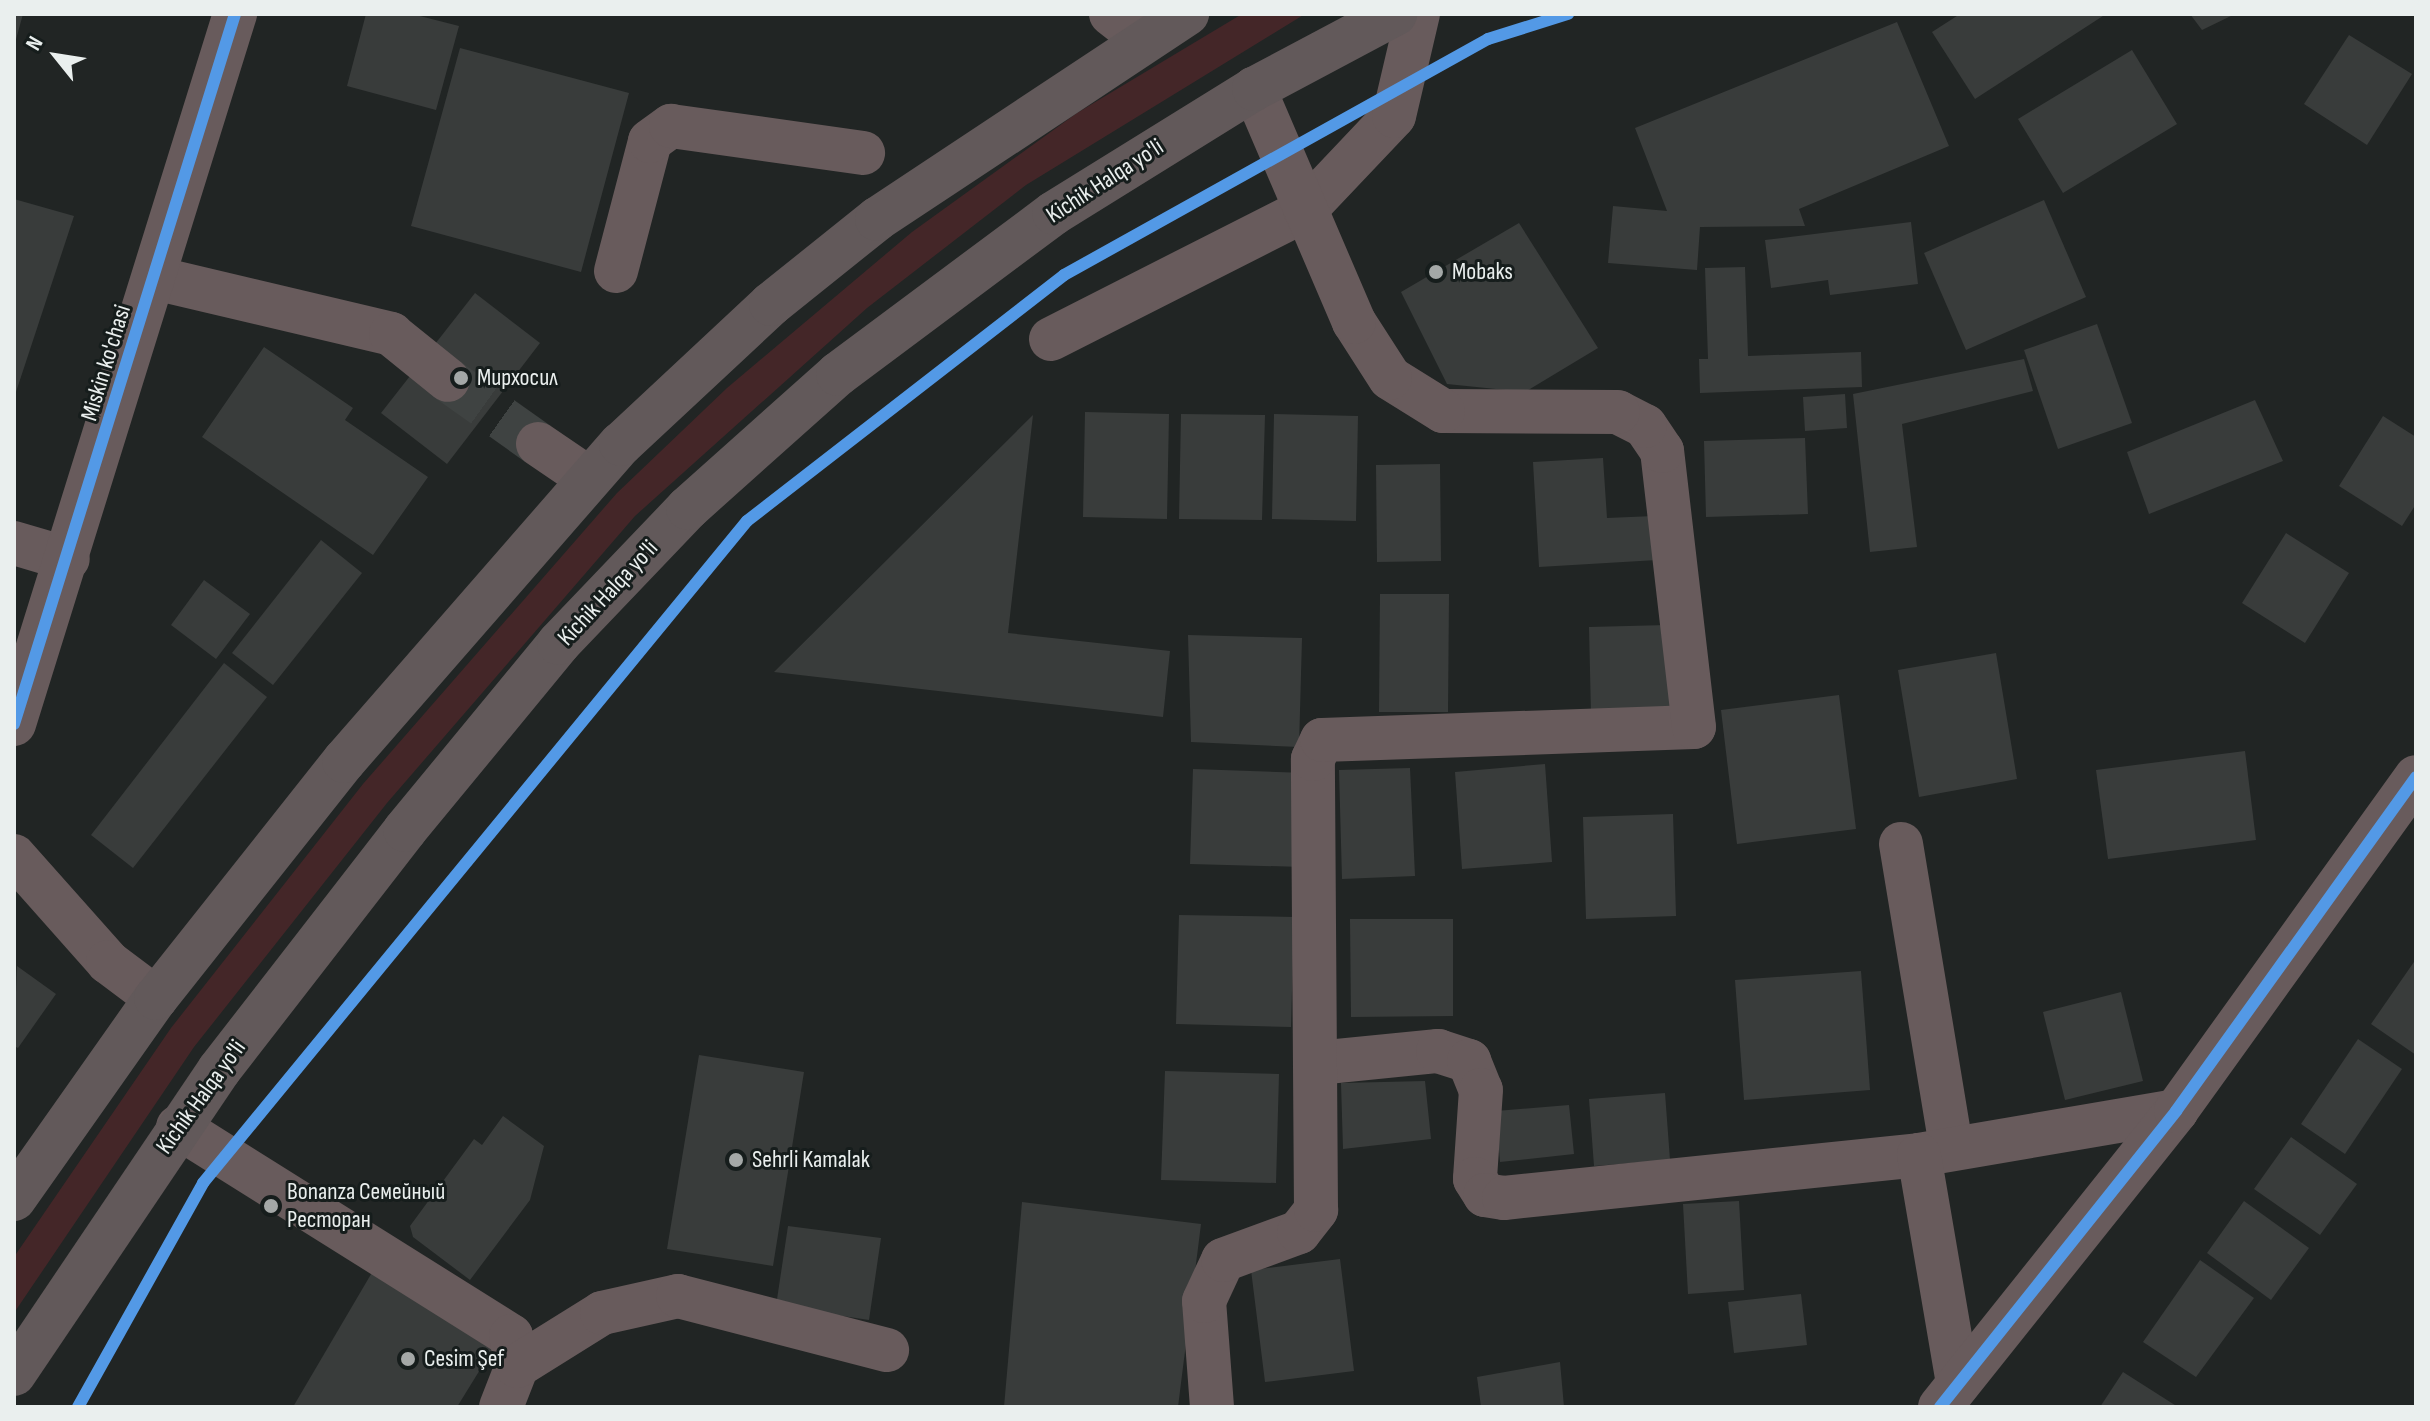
<!DOCTYPE html>
<html>
<head>
<meta charset="utf-8">
<style>
  body { margin:0 }
  #map { position:relative; width:2430px; height:1421px; overflow:hidden; background:#212524; font-family:"Sofia Sans Condensed",sans-serif }
  div>[style] { position:absolute }
  [style*='--x'] { left:calc(var(--x)*1px); top:calc(var(--y)*1px); width:calc(var(--w)*1px); rotate:calc(var(--a)*1deg) }
  .green>* { inset:0; background:#442628 }
  .building>* { inset:0; background:#393c3b }
  .minor-tunnel>* { height:44px; margin-top:-22px; transform-origin:0; background:repeating-linear-gradient(90deg,#3f4342 0 44px,transparent 0 66px) }
  .minor>* { height:44px; margin:-22px; padding:0 22px; transform-origin:22px; border-radius:22px; background:#685b5c }
  .highway>* { height:44px; margin:-22px; padding:0 22px; transform-origin:22px; border-radius:22px; background:#62595a }
  .cycleway>* { height:12px; margin:-6px; padding:0 6px; transform-origin:6px; border-radius:6px; background:#5399e6 }
  .dots>* { width:22px; height:22px; translate:-50% -50%; box-sizing:border-box; border:4px solid #161d1c; border-radius:50% }
  span { translate:-50% -50%; white-space:nowrap; text-align:center; line-height:1.15; -webkit-text-stroke:6px #161d1c; paint-order:stroke }
  .street-label { font-size:24px; color:#eaefee }
  .poi-label { font-size:24px; color:#eaefee }
  .left { translate:0 -50%; text-align:left }
  .frame { position:absolute; inset:0; border:16px solid #eaefee; pointer-events:none }
  .north { position:absolute; left:16px; top:16px; width:80px; height:80px; -webkit-text-stroke:6px #161d1c; paint-order:stroke; rotate:300deg; font-size:22px; font-weight:700; line-height:32px; text-align:center; color:#eaefee }
  .north::after { content:''; display:block; margin:auto; width:28px; height:36px; background:#eaefee; clip-path:polygon(50% 0,100% 100%,50% 72%,0 100%) }
</style>
</head>
<body>
<div id="map">
  <div class="green">
    <div style="clip-path:polygon(1242px 14px,1305px 14px,1026px 185px,867px 308px,635px 516px,387px 803px,194px 1047px,14px 1313px,14px 1257px,171px 1028px,363px 784px,617px 493px,727px 388px,912px 232px,1077px 113px)"></div>
  </div>
  <div class="building">
    <div style="clip-path:polygon(14px 14px,23px 14px,15px 43px,14px 43px)"></div>
    <div style="clip-path:polygon(366px 14px,412px 14px,459px 26px,436px 110px,347px 86px)"></div>
    <div style="clip-path:polygon(1960px 14px,2106px 14px,1975px 99px,1932px 32px)"></div>
    <div style="clip-path:polygon(2190px 14px,2235px 14px,2202px 30px)"></div>
    <div style="clip-path:polygon(1897px 22px,1949px 146px,1799px 209px,1805px 226px,1700px 227px,1697px 270px,1608px 263px,1613px 206px,1667px 211px,1635px 128px)"></div>
    <div style="clip-path:polygon(2349px 35px,2412px 74px,2367px 145px,2304px 104px)"></div>
    <div style="clip-path:polygon(460px 48px,629px 93px,581px 272px,411px 226px)"></div>
    <div style="clip-path:polygon(2132px 50px,2177px 124px,2063px 193px,2018px 119px)"></div>
    <div style="clip-path:polygon(14px 199px,74px 216px,15px 395px,14px 395px)"></div>
    <div style="clip-path:polygon(2044px 200px,2086px 297px,1966px 350px,1924px 253px)"></div>
    <div style="clip-path:polygon(1911px 222px,1918px 284px,1830px 295px,1828px 280px,1771px 288px,1765px 240px)"></div>
    <div style="clip-path:polygon(1519px 223px,1598px 348px,1525px 392px,1447px 384px,1401px 292px)"></div>
    <div style="clip-path:polygon(1745px 267px,1748px 356px,1861px 352px,1862px 387px,1700px 393px,1699px 359px,1708px 359px,1705px 268px)"></div>
    <div style="clip-path:polygon(475px 293px,540px 343px,447px 464px,381px 413px)"></div>
    <div style="clip-path:polygon(2097px 324px,2132px 423px,2058px 449px,2024px 350px)"></div>
    <div style="clip-path:polygon(264px 347px,353px 408px,345px 420px,428px 477px,373px 555px,202px 437px)"></div>
    <div style="clip-path:polygon(2024px 359px,2033px 391px,1902px 424px,1917px 547px,1870px 552px,1853px 394px)"></div>
    <div style="clip-path:polygon(1845px 394px,1847px 428px,1805px 431px,1803px 397px)"></div>
    <div style="clip-path:polygon(2255px 400px,2283px 461px,2149px 514px,2127px 452px)"></div>
    <div style="clip-path:polygon(1085px 412px,1169px 414px,1167px 519px,1083px 517px)"></div>
    <div style="clip-path:polygon(1181px 414px,1265px 415px,1262px 520px,1179px 519px)"></div>
    <div style="clip-path:polygon(1274px 414px,1358px 416px,1356px 521px,1272px 519px)"></div>
    <div style="clip-path:polygon(1033px 415px,1008px 633px,1170px 651px,1163px 717px,774px 672px)"></div>
    <div style="clip-path:polygon(2383px 416px,2416px 437px,2416px 504px,2402px 526px,2339px 486px)"></div>
    <div style="clip-path:polygon(1805px 438px,1808px 514px,1706px 517px,1704px 441px)"></div>
    <div style="clip-path:polygon(1603px 458px,1607px 518px,1654px 516px,1657px 560px,1539px 567px,1533px 462px)"></div>
    <div style="clip-path:polygon(1440px 464px,1441px 561px,1377px 562px,1376px 465px)"></div>
    <div style="clip-path:polygon(2286px 533px,2349px 573px,2305px 643px,2242px 603px)"></div>
    <div style="clip-path:polygon(321px 540px,362px 573px,273px 685px,232px 653px)"></div>
    <div style="clip-path:polygon(204px 580px,250px 614px,216px 659px,171px 625px)"></div>
    <div style="clip-path:polygon(1380px 594px,1449px 594px,1448px 712px,1379px 712px)"></div>
    <div style="clip-path:polygon(1667px 625px,1675px 713px,1591px 714px,1589px 627px)"></div>
    <div style="clip-path:polygon(1188px 635px,1302px 638px,1299px 747px,1191px 742px)"></div>
    <div style="clip-path:polygon(1996px 653px,2017px 779px,1919px 797px,1898px 670px)"></div>
    <div style="clip-path:polygon(224px 663px,267px 697px,133px 868px,91px 835px)"></div>
    <div style="clip-path:polygon(1839px 695px,1856px 829px,1737px 844px,1721px 710px)"></div>
    <div style="clip-path:polygon(2245px 751px,2256px 840px,2108px 859px,2096px 770px)"></div>
    <div style="clip-path:polygon(1545px 764px,1552px 862px,1462px 869px,1455px 772px)"></div>
    <div style="clip-path:polygon(1410px 768px,1415px 876px,1342px 879px,1339px 770px)"></div>
    <div style="clip-path:polygon(1193px 769px,1306px 773px,1303px 867px,1190px 864px)"></div>
    <div style="clip-path:polygon(1673px 814px,1676px 916px,1586px 919px,1583px 817px)"></div>
    <div style="clip-path:polygon(1179px 915px,1294px 917px,1291px 1027px,1176px 1024px)"></div>
    <div style="clip-path:polygon(1350px 919px,1453px 919px,1453px 1016px,1351px 1017px)"></div>
    <div style="clip-path:polygon(2416px 959px,2416px 1055px,2371px 1024px)"></div>
    <div style="clip-path:polygon(17px 966px,56px 994px,18px 1048px,14px 1046px)"></div>
    <div style="clip-path:polygon(1861px 971px,1870px 1090px,1744px 1100px,1735px 980px)"></div>
    <div style="clip-path:polygon(2121px 992px,2143px 1081px,2065px 1100px,2043px 1012px)"></div>
    <div style="clip-path:polygon(2358px 1039px,2402px 1069px,2345px 1154px,2301px 1124px)"></div>
    <div style="clip-path:polygon(699px 1055px,804px 1072px,773px 1266px,667px 1249px)"></div>
    <div style="clip-path:polygon(1165px 1071px,1279px 1074px,1276px 1183px,1161px 1180px)"></div>
    <div style="clip-path:polygon(1425px 1081px,1431px 1139px,1343px 1149px,1341px 1083px)"></div>
    <div style="clip-path:polygon(1665px 1093px,1670px 1160px,1594px 1166px,1589px 1099px)"></div>
    <div style="clip-path:polygon(1569px 1105px,1574px 1154px,1500px 1162px,1496px 1111px)"></div>
    <div style="clip-path:polygon(503px 1116px,544px 1146px,530px 1200px,470px 1280px,413px 1237px,410px 1226px,474px 1139px,482px 1145px)"></div>
    <div style="clip-path:polygon(2291px 1137px,2357px 1184px,2320px 1235px,2254px 1189px)"></div>
    <div style="clip-path:polygon(1739px 1201px,1744px 1290px,1688px 1294px,1683px 1204px)"></div>
    <div style="clip-path:polygon(2244px 1201px,2309px 1248px,2271px 1300px,2207px 1253px)"></div>
    <div style="clip-path:polygon(1022px 1202px,1201px 1224px,1178px 1407px,1004px 1407px)"></div>
    <div style="clip-path:polygon(788px 1226px,881px 1238px,869px 1320px,776px 1306px)"></div>
    <div style="clip-path:polygon(1340px 1259px,1354px 1371px,1265px 1382px,1251px 1270px)"></div>
    <div style="clip-path:polygon(2200px 1260px,2254px 1298px,2196px 1377px,2143px 1342px)"></div>
    <div style="clip-path:polygon(377px 1264px,499px 1339px,457px 1407px,293px 1407px)"></div>
    <div style="clip-path:polygon(1801px 1294px,1807px 1345px,1734px 1353px,1728px 1302px)"></div>
    <div style="clip-path:polygon(1560px 1362px,1564px 1407px,1481px 1407px,1477px 1377px)"></div>
    <div style="clip-path:polygon(2123px 1372px,2178px 1407px,2100px 1407px)"></div>
  </div>
  <div class="minor-tunnel">
    <div style="--x:448;--y:380;--w:110;--a:35.4"></div>
  </div>
  <div class="minor">
    <div style="--x:1111;--y:14;--w:41;--a:38"></div>
    <div style="--x:616;--y:271;--w:134;--a:-75.3"></div>
    <div style="--x:650;--y:141;--w:26;--a:-36"></div>
    <div style="--x:671;--y:126;--w:194;--a:8"></div>
    <div style="--x:155;--y:278;--w:243;--a:13.3"></div>
    <div style="--x:391;--y:334;--w:73;--a:38.9"></div>
    <div style="--x:1051;--y:339;--w:285;--a:-26.9"></div>
    <div style="--x:1305;--y:210;--w:129;--a:-46.6"></div>
    <div style="--x:1394;--y:116;--w:105;--a:-76.8"></div>
    <div style="--x:538;--y:444;--w:60;--a:34.2"></div>
    <div style="--x:14;--y:543;--w:56;--a:16.5"></div>
    <div style="--x:14;--y:724;--w:744;--a:-72.71"></div>
    <div style="--x:1901;--y:844;--w:307;--a:80.6"></div>
    <div style="--x:14;--y:856;--w:142;--a:48.4"></div>
    <div style="--x:108;--y:962;--w:60;--a:36.9"></div>
    <div style="--x:1317;--y:1063;--w:122;--a:-5.7"></div>
    <div style="--x:1438;--y:1051;--w:33;--a:18"></div>
    <div style="--x:1469;--y:1061;--w:31;--a:68"></div>
    <div style="--x:1481;--y:1090;--w:89;--a:93.9"></div>
    <div style="--x:1475;--y:1179;--w:19;--a:58"></div>
    <div style="--x:1485;--y:1195;--w:19;--a:9"></div>
    <div style="--x:1504;--y:1198;--w:417;--a:-5.9"></div>
    <div style="--x:1919;--y:1155;--w:261;--a:-9.7"></div>
    <div style="--x:178;--y:1127;--w:393;--a:32.1"></div>
    <div style="--x:511;--y:1336;--w:31;--a:79"></div>
    <div style="--x:517;--y:1366;--w:44;--a:111.3"></div>
    <div style="--x:1919;--y:1155;--w:232;--a:80.3"></div>
    <div style="--x:517;--y:1366;--w:100;--a:-31.9"></div>
    <div style="--x:602;--y:1313;--w:78;--a:-12.6"></div>
    <div style="--x:678;--y:1296;--w:216;--a:14.5"></div>
    <div style="--x:1212;--y:1407;--w:106;--a:-94.3"></div>
    <div style="--x:1204;--y:1301;--w:45;--a:-65.1"></div>
    <div style="--x:1223;--y:1260;--w:81;--a:-20.2"></div>
    <div style="--x:1299;--y:1232;--w:28;--a:-52"></div>
    <div style="--x:1316;--y:1210;--w:451;--a:-90.4"></div>
    <div style="--x:1313;--y:759;--w:21;--a:-65"></div>
    <div style="--x:1322;--y:740;--w:372;--a:-2"></div>
    <div style="--x:1694;--y:727;--w:278;--a:-96.6"></div>
    <div style="--x:1662;--y:451;--w:30;--a:-124"></div>
    <div style="--x:1645;--y:426;--w:30;--a:-153"></div>
    <div style="--x:1618;--y:412;--w:175;--a:-179.7"></div>
    <div style="--x:1443;--y:411;--w:62;--a:-148.1"></div>
    <div style="--x:1390;--y:378;--w:67;--a:-122.7"></div>
    <div style="--x:1354;--y:322;--w:254;--a:-113.2"></div>
    <div style="--x:1940;--y:1407;--w:379;--a:-51.4"></div>
    <div style="--x:2176;--y:1111;--w:411;--a:-54.3"></div>
  </div>
  <div class="highway">
    <div style="--x:14;--y:1199;--w:246;--a:-54.8"></div>
    <div style="--x:156;--y:998;--w:303;--a:-51.6"></div>
    <div style="--x:344;--y:761;--w:421;--a:-48.9"></div>
    <div style="--x:621;--y:444;--w:205;--a:-43"></div>
    <div style="--x:771;--y:304;--w:136;--a:-38.7"></div>
    <div style="--x:877;--y:219;--w:372;--a:-33.5"></div>
    <div style="--x:14;--y:1374;--w:367;--a:-56"></div>
    <div style="--x:219;--y:1070;--w:304;--a:-52.2"></div>
    <div style="--x:405;--y:830;--w:242;--a:-50.5"></div>
    <div style="--x:559;--y:643;--w:187;--a:-46.3"></div>
    <div style="--x:688;--y:508;--w:201;--a:-41.8"></div>
    <div style="--x:838;--y:374;--w:269;--a:-36.7"></div>
    <div style="--x:1054;--y:213;--w:235;--a:-31.8"></div>
    <div style="--x:1254;--y:89;--w:160;--a:-28"></div>
  </div>
  <div class="cycleway">
    <div style="--x:14;--y:724;--w:744;--a:-72.71"></div>
    <div style="--x:78;--y:1407;--w:257;--a:-60.8"></div>
    <div style="--x:203;--y:1183;--w:857;--a:-50.59"></div>
    <div style="--x:747;--y:521;--w:401;--a:-37.8"></div>
    <div style="--x:1064;--y:275;--w:485;--a:-29.1"></div>
    <div style="--x:1488;--y:39;--w:84;--a:-17.4"></div>
    <div style="--x:1940;--y:1407;--w:379;--a:-51.4"></div>
    <div style="--x:2176;--y:1111;--w:411;--a:-54.3"></div>
  </div>
  <div class="dots">
    <div style="left:1436px;top:272px;background:#a4a8a7"></div>
    <div style="left:461px;top:378px;background:#a4a8a7"></div>
    <div style="left:736px;top:1160px;background:#a4a8a7"></div>
    <div style="left:271px;top:1206px;background:#a4a8a7"></div>
    <div style="left:408px;top:1359px;background:#a4a8a7"></div>
  </div>
  <div class="street-label">
    <span style="left:1105px;top:181px;rotate:-33deg">Kichik Halqa yo'li</span>
    <span style="left:106px;top:363px;rotate:-73deg">Miskin ko'chasi</span>
    <span style="left:608px;top:593px;rotate:-47deg">Kichik Halqa yo'li</span>
    <span style="left:201px;top:1097px;rotate:-54deg">Kichik Halqa yo'li</span>
  </div>
  <div class="poi-label">
    <span class="left" style="left:1452px;top:272px">Mobaks</span>
    <span class="left" style="left:477px;top:378px">Мирхосил</span>
    <span class="left" style="left:752px;top:1160px">Sehrli Kamalak</span>
    <span class="left" style="left:287px;top:1206px">Bonanza Семейный<br>Ресторан</span>
    <span class="left" style="left:424px;top:1359px">Cesim Şef</span>
  </div>
  <div class="frame"></div>
  <div class="north">N</div>
</div>
</body>
</html>
